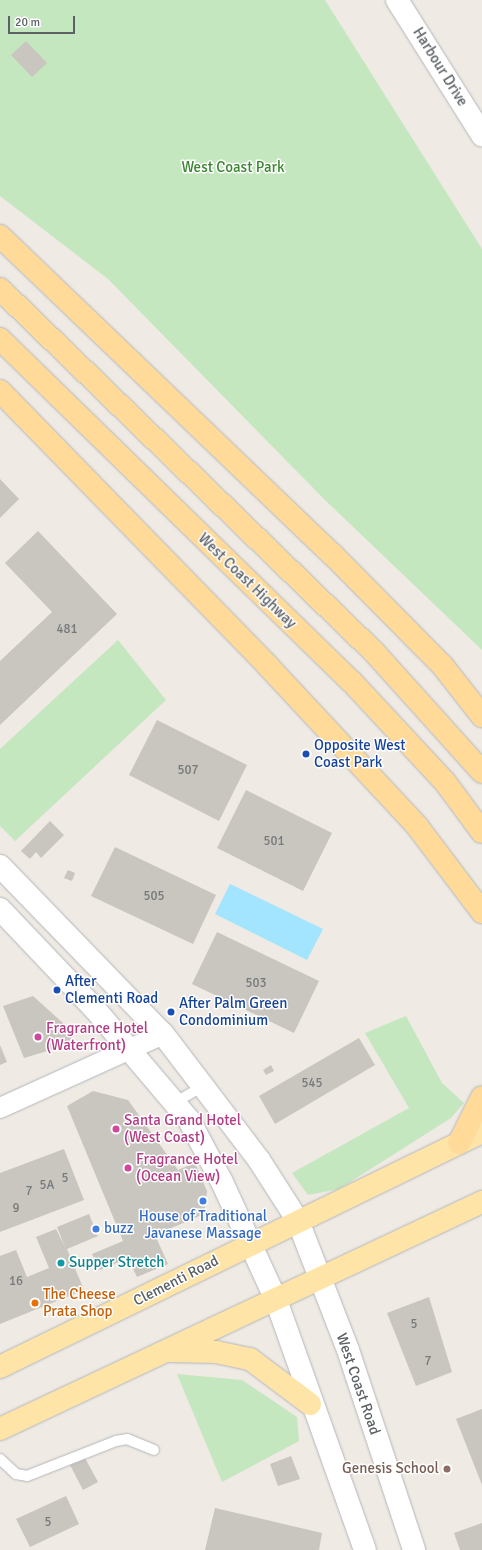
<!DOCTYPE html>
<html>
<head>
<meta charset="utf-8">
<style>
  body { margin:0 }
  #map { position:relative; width:482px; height:1550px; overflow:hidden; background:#efeae3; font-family:Signika,sans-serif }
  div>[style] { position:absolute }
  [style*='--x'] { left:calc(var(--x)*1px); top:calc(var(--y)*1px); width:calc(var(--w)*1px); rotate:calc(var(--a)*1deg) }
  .green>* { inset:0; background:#c4e7bf }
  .water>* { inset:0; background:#a3e4ff }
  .building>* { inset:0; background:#c9c5bf }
  .roads { filter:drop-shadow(0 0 1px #b4b7bb) drop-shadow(0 0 1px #b4b7bb) }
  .service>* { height:10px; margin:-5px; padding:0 5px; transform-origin:5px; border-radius:5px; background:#fff }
  .minor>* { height:20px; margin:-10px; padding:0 10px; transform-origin:10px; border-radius:10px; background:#fff }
  .secondary>* { height:22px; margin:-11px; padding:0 11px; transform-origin:11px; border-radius:11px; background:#fff }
  .primary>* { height:22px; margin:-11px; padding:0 11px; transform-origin:11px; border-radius:11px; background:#ffe4a8 }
  .trunk>* { height:22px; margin:-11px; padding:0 11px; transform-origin:11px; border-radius:11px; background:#ffda99 }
  .dots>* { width:11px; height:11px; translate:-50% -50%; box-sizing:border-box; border:2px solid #fff; border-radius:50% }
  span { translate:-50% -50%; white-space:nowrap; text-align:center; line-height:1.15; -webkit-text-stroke:3px #fff; paint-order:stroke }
  .number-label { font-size:13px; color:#767a7b }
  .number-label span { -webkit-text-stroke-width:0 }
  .street-label { font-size:15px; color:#5b6164 }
  .park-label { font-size:15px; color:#3a8531 }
  .transit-label { font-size:15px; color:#164399 }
  .left { translate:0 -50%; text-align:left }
  .hotel-label { font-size:15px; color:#b23c85 }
  .shop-label { font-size:15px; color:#366cbe }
  .culture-label { font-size:15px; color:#0d838f }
  .food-label { font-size:15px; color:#c56008 }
  .education-label { font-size:15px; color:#785e54 }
  .right { translate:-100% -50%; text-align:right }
  .scale { position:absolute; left:8px; top:16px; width:67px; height:18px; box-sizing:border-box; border:2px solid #5b6164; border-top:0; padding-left:5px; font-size:12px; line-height:14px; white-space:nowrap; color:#5b6164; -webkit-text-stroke:3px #fff; paint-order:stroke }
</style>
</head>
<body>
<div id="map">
  <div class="green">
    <div style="clip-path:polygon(0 0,325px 0,482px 249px,482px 650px,325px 500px,108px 279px,0 196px)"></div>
    <div style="clip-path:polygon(118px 640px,166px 700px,15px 841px,0 826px,0 749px)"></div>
    <div style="clip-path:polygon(406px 1016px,442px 1083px,464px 1103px,451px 1118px,339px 1189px,308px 1195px,292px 1173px,409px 1108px,365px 1033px)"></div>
    <div style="clip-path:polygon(177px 1374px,242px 1380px,297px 1417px,299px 1441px,222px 1482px)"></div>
  </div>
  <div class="water">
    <div style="clip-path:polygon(230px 884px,323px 929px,307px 960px,215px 914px)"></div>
  </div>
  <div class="building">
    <div style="clip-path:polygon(26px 41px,47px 63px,32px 77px,11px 55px)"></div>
    <div style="clip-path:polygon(0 479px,19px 499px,0 518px)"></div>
    <div style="clip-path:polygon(38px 531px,117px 614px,0 725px,0 661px,52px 612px,5px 563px)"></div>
    <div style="clip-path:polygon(157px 720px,247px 765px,219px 821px,129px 775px)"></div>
    <div style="clip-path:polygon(246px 790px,332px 833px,303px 891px,217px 848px)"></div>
    <div style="clip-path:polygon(50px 821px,64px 835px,41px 858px,36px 852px,30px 859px,21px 851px)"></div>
    <div style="clip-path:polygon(115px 847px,216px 895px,193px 944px,91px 896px)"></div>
    <div style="clip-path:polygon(68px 870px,75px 873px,72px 881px,64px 878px)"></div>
    <div style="clip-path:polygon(217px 932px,319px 981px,294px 1033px,192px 984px)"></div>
    <div style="clip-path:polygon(33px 996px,74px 1033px,67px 1045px,24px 1058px,3px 1006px)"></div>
    <div style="clip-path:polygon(359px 1038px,375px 1065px,275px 1124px,259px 1096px)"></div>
    <div style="clip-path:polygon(0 1045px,7px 1062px,0 1065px)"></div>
    <div style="clip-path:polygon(271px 1065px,274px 1071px,266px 1075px,263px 1070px)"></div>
    <div style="clip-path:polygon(93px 1091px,128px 1100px,178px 1170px,195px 1163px,207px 1191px,204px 1214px,155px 1235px,168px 1264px,137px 1277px,128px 1258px,100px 1270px,92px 1254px,123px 1241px,67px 1106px)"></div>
    <div style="clip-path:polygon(64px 1149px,84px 1200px,0 1232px,0 1173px)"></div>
    <div style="clip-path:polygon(89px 1214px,98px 1236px,67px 1249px,84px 1290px,0 1324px,0 1256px,16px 1250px,27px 1277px,49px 1268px,36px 1237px,56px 1229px,65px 1247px,57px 1227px)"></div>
    <div style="clip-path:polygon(429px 1297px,452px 1372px,416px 1386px,387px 1313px)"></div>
    <div style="clip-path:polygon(482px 1409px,482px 1485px,456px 1419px)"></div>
    <div style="clip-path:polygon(291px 1456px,300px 1479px,278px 1486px,270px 1464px)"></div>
    <div style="clip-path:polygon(85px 1458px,98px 1482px,83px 1490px,70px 1465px)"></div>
    <div style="clip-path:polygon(66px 1496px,79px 1524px,30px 1547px,16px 1519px)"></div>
    <div style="clip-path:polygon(215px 1508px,322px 1533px,319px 1550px,205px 1550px)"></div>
    <div style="clip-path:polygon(482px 1523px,482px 1550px,460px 1550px,454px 1533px)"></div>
  </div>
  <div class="roads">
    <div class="service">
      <div style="--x:174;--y:1103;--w:34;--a:-30"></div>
      <div style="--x:0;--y:1459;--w:22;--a:43"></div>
      <div style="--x:16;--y:1474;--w:11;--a:10"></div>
      <div style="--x:27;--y:1476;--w:96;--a:-21.5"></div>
      <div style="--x:116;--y:1441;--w:11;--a:-10"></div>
      <div style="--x:127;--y:1439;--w:29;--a:22"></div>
    </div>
    <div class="minor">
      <div style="--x:0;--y:1108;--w:179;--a:-24.4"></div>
    </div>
    <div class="secondary">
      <div style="--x:397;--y:0;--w:160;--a:57.8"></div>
      <div style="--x:0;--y:866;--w:234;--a:45.9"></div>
      <div style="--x:163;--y:1034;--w:158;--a:52.7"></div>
      <div style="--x:259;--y:1160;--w:72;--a:57.4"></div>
      <div style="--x:298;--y:1221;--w:138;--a:68.8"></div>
      <div style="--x:348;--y:1350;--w:211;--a:71.7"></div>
      <div style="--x:0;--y:909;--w:137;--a:46.5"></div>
      <div style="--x:94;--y:1008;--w:147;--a:49.7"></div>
      <div style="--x:189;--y:1120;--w:70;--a:62"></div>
      <div style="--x:222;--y:1182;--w:130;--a:65.4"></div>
      <div style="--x:276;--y:1300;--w:265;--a:70.4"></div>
    </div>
    <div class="primary">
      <div style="--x:171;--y:1351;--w:45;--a:1.3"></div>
      <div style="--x:216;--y:1352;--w:35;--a:12"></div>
      <div style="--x:250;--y:1359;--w:75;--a:36.9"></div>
      <div style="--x:0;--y:1367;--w:536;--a:-25.99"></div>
      <div style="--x:0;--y:1429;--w:533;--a:-25.22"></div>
    </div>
    <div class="trunk">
      <div style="--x:0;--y:236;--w:460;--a:43.8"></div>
      <div style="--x:332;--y:554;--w:156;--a:45.3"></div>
      <div style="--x:442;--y:665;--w:65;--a:51.9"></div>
      <div style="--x:0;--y:289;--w:523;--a:44.15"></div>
      <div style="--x:375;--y:653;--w:160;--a:48"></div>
      <div style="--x:0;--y:339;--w:490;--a:44.3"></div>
      <div style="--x:351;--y:681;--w:138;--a:47.1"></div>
      <div style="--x:445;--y:782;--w:62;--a:53.5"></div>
      <div style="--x:0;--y:391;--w:384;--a:45.7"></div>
      <div style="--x:268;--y:666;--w:219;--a:47"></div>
      <div style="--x:417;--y:826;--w:108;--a:52.9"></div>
      <div style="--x:459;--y:1143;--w:51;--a:-63.4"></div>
    </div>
  </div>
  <div class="dots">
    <div style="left:306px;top:754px;background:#1a4fb4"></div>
    <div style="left:57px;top:990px;background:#1a4fb4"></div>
    <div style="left:171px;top:1012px;background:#1a4fb4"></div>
    <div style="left:38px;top:1037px;background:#d1479c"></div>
    <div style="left:116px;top:1129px;background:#d1479c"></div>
    <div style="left:128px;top:1168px;background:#d1479c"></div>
    <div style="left:203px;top:1201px;background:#3f7fe0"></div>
    <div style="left:96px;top:1229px;background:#3f7fe0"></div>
    <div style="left:61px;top:1263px;background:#0f9aa8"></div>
    <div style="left:35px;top:1303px;background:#e8710a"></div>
    <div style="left:447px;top:1469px;background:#8d6e63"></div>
  </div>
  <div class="number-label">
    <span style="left:67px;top:629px">481</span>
    <span style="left:188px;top:770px">507</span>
    <span style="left:274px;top:841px">501</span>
    <span style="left:154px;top:896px">505</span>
    <span style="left:256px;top:983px">503</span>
    <span style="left:312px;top:1083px">545</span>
    <span style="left:65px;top:1178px">5</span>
    <span style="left:47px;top:1185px">5A</span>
    <span style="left:29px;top:1191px">7</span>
    <span style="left:16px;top:1208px">9</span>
    <span style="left:16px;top:1281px">16</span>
    <span style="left:414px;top:1324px">5</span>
    <span style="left:428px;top:1361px">7</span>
    <span style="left:48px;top:1522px">5</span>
  </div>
  <div class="street-label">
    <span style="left:440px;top:67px;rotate:58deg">Harbour Drive</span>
    <span style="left:247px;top:581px;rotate:44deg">West Coast Highway</span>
    <span style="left:176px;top:1281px;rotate:-27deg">Clementi Road</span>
    <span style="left:358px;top:1384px;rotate:71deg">West Coast Road</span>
  </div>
  <div class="park-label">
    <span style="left:233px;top:168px">West Coast Park</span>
  </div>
  <div class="transit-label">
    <span class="left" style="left:314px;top:754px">Opposite West<br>Coast Park</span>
    <span class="left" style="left:65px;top:990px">After<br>Clementi Road</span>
    <span class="left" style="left:179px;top:1012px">After Palm Green<br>Condominium</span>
  </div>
  <div class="hotel-label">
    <span class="left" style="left:46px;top:1037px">Fragrance Hotel<br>(Waterfront)</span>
    <span class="left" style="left:124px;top:1129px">Santa Grand Hotel<br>(West Coast)</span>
    <span class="left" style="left:136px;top:1168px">Fragrance Hotel<br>(Ocean View)</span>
  </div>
  <div class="shop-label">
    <span style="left:203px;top:1225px">House of Traditional<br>Javanese Massage</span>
    <span class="left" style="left:104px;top:1229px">buzz</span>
  </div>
  <div class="culture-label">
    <span class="left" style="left:69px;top:1263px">Supper Stretch</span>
  </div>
  <div class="food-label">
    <span class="left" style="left:43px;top:1303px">The Cheese<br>Prata Shop</span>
  </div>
  <div class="education-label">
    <span class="right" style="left:439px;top:1469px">Genesis School</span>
  </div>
  <div class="scale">20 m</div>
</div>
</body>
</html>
